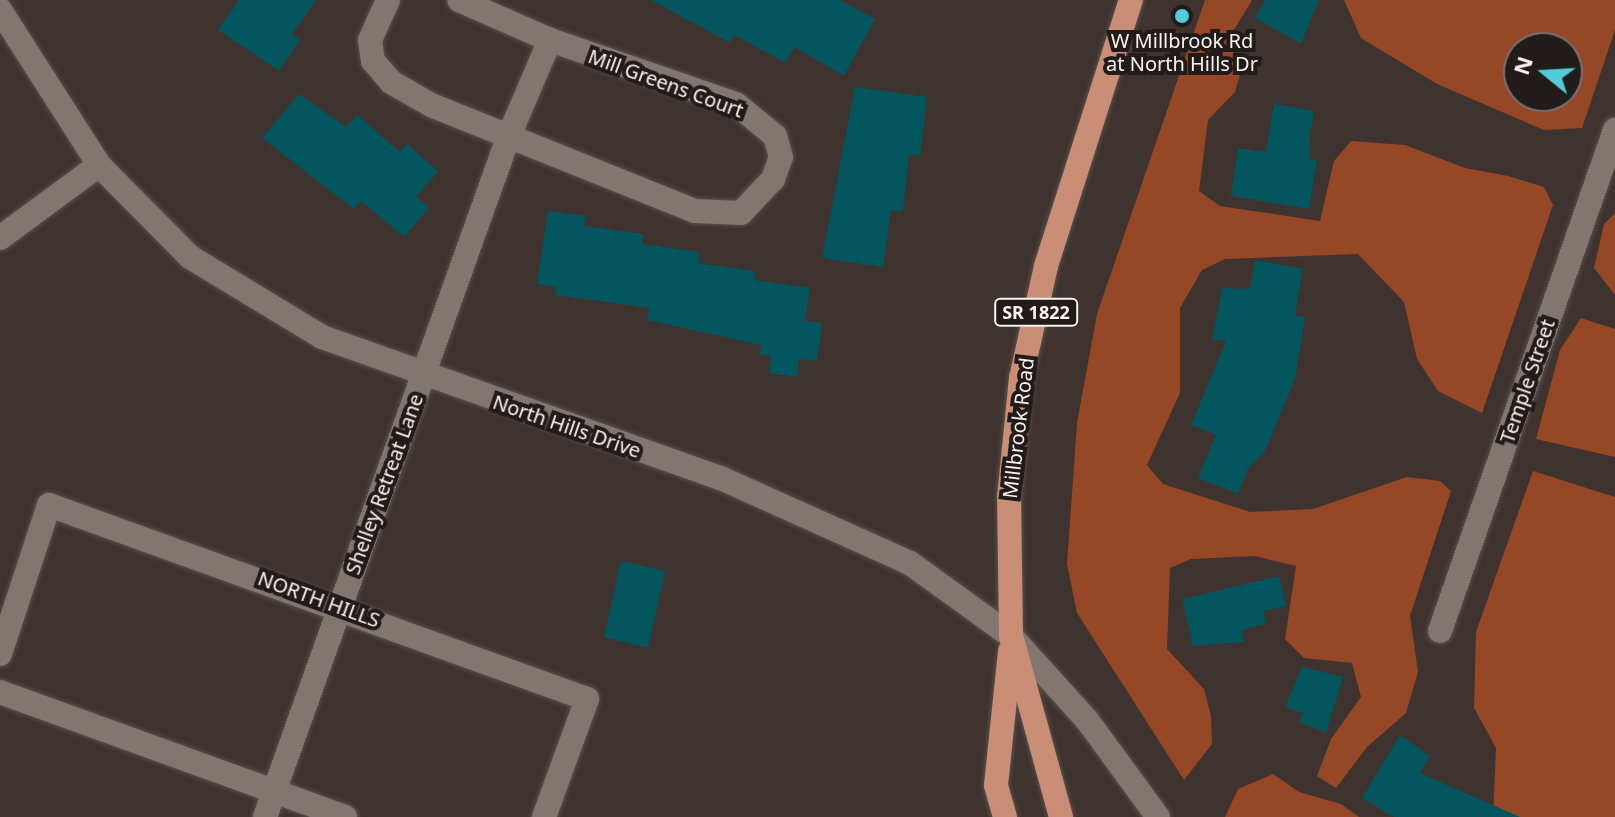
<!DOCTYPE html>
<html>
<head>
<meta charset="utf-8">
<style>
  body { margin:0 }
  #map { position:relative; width:1615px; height:817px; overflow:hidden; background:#3e332f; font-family:"Noto Sans",sans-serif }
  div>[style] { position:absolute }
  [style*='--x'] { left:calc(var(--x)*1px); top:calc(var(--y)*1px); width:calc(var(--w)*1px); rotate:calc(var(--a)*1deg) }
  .forest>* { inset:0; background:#964726 }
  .building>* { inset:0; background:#03555e }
  .roads { filter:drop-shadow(0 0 2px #584f4b) drop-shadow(0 0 2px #584f4b) }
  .street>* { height:24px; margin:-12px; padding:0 12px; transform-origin:12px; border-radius:12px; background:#827671 }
  .secondary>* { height:24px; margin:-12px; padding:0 12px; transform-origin:12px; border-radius:12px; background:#827671 }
  .primary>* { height:24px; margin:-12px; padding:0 12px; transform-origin:12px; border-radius:12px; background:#ca8d75 }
  .dots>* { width:22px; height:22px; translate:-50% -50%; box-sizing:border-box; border:4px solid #211c1a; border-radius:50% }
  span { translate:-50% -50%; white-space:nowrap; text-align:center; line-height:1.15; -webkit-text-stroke:8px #211c1a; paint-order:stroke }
  .shield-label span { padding:2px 6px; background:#211c1a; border:2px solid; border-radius:6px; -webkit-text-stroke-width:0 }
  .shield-label { font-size:18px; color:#f9f2ef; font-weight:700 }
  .poi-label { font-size:20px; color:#f9f2ef }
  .street-label { font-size:20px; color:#f9f2ef }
  .north { position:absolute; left:1503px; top:32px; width:80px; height:80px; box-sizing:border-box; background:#211c1a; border:2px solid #77726f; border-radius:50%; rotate:288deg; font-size:22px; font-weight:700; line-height:32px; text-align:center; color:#f9f2ef }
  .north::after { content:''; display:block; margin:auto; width:28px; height:36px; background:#52cbda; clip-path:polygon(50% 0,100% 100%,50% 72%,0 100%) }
</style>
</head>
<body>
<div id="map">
  <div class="forest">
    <div style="clip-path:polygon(1205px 0,1252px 0,1226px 43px,1243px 64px,1235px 92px,1208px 120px,1199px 191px,1220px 206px,1320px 221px,1334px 161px,1351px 141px,1405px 145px,1465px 168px,1508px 176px,1544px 187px,1553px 205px,1482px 413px,1438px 391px,1417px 359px,1404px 302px,1358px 254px,1225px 259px,1202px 270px,1180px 308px,1180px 393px,1147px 465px,1163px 484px,1250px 512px,1313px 509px,1407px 477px,1440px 481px,1451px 491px,1410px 616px,1418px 672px,1406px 713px,1367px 747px,1336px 788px,1317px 776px,1331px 739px,1361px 697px,1352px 663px,1304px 658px,1285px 639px,1296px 566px,1255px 556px,1191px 559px,1170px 568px,1167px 649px,1204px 689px,1211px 716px,1212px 744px,1184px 780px,1077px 613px,1067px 564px,1077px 423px,1097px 314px)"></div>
    <div style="clip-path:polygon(evenodd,1344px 0,1615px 0,1615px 30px,1582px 128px,1544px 130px,1437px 84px,1361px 38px,1344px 0,1519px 48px,1567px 48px,1567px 96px,1519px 96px,1519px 48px)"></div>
    <div style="clip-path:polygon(1615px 213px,1615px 295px,1594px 268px,1604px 224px)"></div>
    <div style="clip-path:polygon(1581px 318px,1615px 329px,1615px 457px,1536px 439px,1560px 350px)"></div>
    <div style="clip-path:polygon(1533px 471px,1615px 497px,1615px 817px,1493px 817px,1496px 748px,1474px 708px,1476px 632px)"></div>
    <div style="clip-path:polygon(1273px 774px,1299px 792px,1341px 804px,1359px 817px,1225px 817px,1238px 789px)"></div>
  </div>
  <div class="building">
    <div style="clip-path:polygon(239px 0,316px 0,292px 34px,300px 40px,279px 71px,218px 30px)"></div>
    <div style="clip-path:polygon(651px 0,840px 0,875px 19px,844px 76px,794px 47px,786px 63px,734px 35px,730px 43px)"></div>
    <div style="clip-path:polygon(1265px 0,1319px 0,1301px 44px,1255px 18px)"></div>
    <div style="clip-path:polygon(855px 87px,927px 97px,920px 156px,909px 154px,903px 212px,891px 210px,883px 267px,822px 258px)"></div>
    <div style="clip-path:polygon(299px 94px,346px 127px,357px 115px,400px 152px,407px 144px,438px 171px,416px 197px,429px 208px,404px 237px,361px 201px,354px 209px,262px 138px)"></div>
    <div style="clip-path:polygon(1274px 104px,1314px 111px,1309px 140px,1310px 159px,1317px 160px,1309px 209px,1231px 196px,1238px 148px,1266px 152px)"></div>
    <div style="clip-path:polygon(548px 211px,586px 216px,584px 226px,644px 234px,642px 244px,699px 252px,698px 263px,755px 271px,754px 280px,810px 288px,805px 321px,822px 323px,817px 361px,799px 359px,797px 377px,769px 373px,771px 356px,760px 355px,761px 345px,647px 320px,649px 308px,555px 295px,556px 287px,537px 284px)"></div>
    <div style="clip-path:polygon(1255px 260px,1303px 269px,1295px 316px,1305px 317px,1295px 379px,1264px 453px,1249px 467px,1238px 494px,1198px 478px,1216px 435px,1191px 425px,1226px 341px,1212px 340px,1222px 288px,1250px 289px)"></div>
    <div style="clip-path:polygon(621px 561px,665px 571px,648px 648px,604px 637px)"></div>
    <div style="clip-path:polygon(1279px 576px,1286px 606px,1263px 611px,1266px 624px,1241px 630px,1244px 642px,1193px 646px,1182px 599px)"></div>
    <div style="clip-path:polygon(1302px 667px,1343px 677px,1326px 733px,1299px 722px,1302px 713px,1285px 707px)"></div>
    <div style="clip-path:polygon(1400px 735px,1430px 756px,1420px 773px,1520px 817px,1394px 817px,1362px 798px)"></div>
  </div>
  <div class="roads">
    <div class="street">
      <div style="--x:388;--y:0;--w:44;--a:114.2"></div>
      <div style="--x:370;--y:40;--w:21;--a:82"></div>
      <div style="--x:373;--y:61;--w:28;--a:49"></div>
      <div style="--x:391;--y:82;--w:46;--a:29.9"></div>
      <div style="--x:431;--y:105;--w:284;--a:21.9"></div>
      <div style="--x:695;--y:211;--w:46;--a:2.5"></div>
      <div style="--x:741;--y:213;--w:47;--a:-46.7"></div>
      <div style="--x:773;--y:179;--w:23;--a:-70"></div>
      <div style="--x:781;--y:157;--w:22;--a:-106"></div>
      <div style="--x:775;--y:136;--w:50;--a:-140.6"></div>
      <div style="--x:736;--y:104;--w:197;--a:-161"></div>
      <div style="--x:550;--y:40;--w:99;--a:-156.3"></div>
      <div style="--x:0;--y:238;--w:123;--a:-36.4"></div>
      <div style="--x:1440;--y:631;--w:531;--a:-70.75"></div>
      <div style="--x:0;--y:654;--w:157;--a:-71.8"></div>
      <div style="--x:49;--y:505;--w:572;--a:19.83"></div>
      <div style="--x:587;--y:699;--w:126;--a:110"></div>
      <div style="--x:0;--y:692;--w:367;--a:19.9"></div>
      <div style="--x:265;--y:817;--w:721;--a:-70.31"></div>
      <div style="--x:508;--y:138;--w:107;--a:-66.8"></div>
    </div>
    <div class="secondary">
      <div style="--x:0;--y:10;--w:184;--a:57.4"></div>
      <div style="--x:99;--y:165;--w:129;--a:45.3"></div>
      <div style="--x:190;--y:257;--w:154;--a:31.2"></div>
      <div style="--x:322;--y:337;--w:425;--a:19.5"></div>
      <div style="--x:723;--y:479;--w:205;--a:24.2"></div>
      <div style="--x:910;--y:563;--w:125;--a:35.9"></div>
      <div style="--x:1011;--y:636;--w:113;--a:47.9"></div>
      <div style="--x:1087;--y:720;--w:120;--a:53.8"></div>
    </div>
    <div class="primary">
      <div style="--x:1005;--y:817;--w:33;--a:-106"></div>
      <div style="--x:996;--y:785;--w:135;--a:-84"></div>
      <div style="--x:1061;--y:817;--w:188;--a:-105.4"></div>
      <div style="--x:1011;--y:636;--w:138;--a:-90.8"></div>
      <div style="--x:1009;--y:498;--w:121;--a:-84.3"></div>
      <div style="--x:1021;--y:378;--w:115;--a:-77.4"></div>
      <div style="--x:1046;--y:266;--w:279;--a:-72.3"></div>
    </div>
  </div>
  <div class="dots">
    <div style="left:1182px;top:16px;background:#52cbda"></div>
  </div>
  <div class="shield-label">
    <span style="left:1036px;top:312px">SR 1822</span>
  </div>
  <div class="poi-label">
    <span style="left:1182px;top:52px">W Millbrook Rd<br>at North Hills Dr</span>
  </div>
  <div class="street-label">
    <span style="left:666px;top:83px;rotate:20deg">Mill Greens Court</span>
    <span style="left:1527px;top:381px;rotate:-71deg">Temple Street</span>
    <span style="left:567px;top:426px;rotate:19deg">North Hills Drive</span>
    <span style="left:1018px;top:428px;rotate:-83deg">Millbrook Road</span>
    <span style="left:384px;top:484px;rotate:-70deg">Shelley Retreat Lane</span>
    <span style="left:319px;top:599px;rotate:20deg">NORTH HILLS</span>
  </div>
  <div class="north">N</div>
</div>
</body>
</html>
